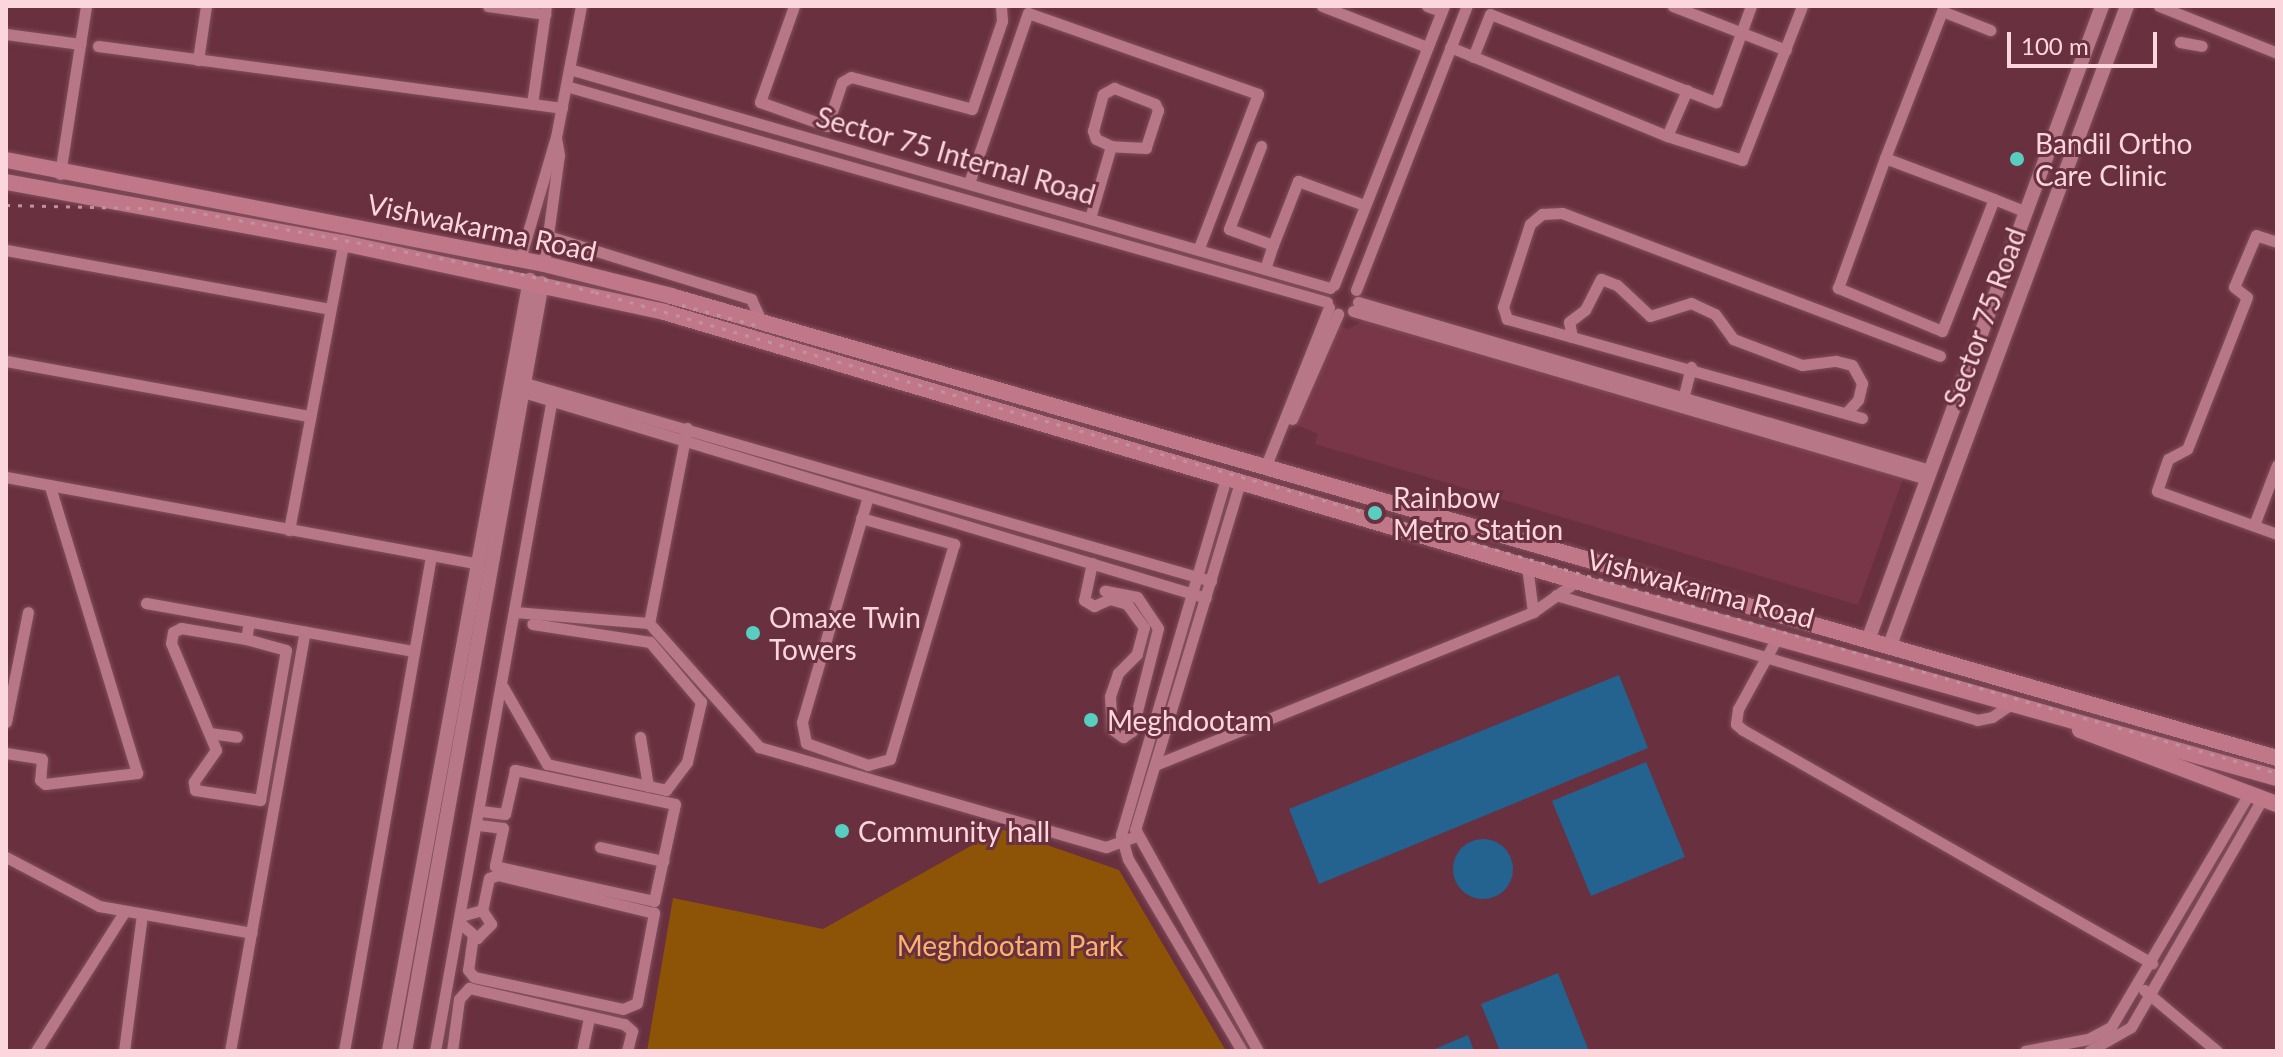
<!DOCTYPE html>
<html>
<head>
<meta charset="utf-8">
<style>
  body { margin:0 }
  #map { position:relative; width:2283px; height:1057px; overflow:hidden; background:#69303f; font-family:Lato,sans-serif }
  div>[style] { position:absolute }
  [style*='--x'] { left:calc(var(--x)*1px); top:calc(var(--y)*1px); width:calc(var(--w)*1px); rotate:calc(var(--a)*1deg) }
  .built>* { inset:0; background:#783648 }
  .green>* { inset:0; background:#8d5408 }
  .water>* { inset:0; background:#246290 }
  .round { border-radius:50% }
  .roads { filter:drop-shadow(0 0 2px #804f5d) drop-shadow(0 0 2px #804f5d) }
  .minor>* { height:11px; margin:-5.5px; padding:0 5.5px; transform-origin:5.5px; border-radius:5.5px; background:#b87786 }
  .tertiary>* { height:14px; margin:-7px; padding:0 7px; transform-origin:7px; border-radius:7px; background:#b87786 }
  .secondary>* { height:16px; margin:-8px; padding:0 8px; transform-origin:8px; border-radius:8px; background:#c07788 }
  .rail>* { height:3px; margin-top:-1.5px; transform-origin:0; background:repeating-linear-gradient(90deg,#c0929d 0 4px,transparent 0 12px) }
  .dots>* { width:22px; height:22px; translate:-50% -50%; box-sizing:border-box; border:4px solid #69303f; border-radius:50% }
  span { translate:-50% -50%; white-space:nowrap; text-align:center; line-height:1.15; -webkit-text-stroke:6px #69303f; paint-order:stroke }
  .poi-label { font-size:28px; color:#fbd6dd }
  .left { translate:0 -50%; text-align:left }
  .street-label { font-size:28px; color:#fbd6dd }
  .park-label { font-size:28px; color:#fbb36c }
  .frame { position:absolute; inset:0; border:8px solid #fbd6dd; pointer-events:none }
  .scale { position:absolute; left:2007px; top:32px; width:150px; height:36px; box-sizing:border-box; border:4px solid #fbd6dd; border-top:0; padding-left:10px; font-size:24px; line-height:28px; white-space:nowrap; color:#fbd6dd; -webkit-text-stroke:6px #69303f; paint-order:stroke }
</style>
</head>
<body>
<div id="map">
  <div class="built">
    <div style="clip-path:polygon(1366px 319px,1904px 476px,1858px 605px,1315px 444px,1318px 434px,1294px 424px,1331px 323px,1348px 329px)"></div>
  </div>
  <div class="green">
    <div style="clip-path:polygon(1001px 829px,1119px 870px,1226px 1051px,647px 1051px,673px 898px,823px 929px)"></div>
  </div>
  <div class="water">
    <div style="clip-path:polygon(1619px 675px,1648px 748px,1319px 884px,1289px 809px)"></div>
    <div style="clip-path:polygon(1646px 762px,1685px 857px,1591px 896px,1552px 801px)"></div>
    <div class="round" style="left:1453px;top:839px;width:60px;height:60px"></div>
    <div style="clip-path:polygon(1558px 973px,1589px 1051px,1500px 1051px,1481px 1004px)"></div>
    <div style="clip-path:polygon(1468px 1035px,1474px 1051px,1430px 1051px)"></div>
  </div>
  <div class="roads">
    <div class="minor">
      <div style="--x:488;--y:6;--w:58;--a:8"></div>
      <div style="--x:794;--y:6;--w:102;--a:109.5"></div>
      <div style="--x:760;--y:102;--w:71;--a:19.7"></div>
      <div style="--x:827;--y:126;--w:46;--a:-71.2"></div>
      <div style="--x:842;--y:82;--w:10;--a:-29"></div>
      <div style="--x:851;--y:77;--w:125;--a:14.8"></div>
      <div style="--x:972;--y:109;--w:93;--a:-71.2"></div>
      <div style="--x:1002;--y:21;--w:15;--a:-94"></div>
      <div style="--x:1322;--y:6;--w:113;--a:21.3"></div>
      <div style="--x:1427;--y:6;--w:15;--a:20"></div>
      <div style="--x:1673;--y:6;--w:121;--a:21.3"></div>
      <div style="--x:2159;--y:6;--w:127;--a:21.7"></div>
      <div style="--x:6;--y:34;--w:75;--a:7.7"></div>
      <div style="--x:2180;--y:42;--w:22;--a:10"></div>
      <div style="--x:98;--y:46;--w:468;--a:7.6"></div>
      <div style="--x:1450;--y:47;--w:235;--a:22.3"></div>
      <div style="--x:1667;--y:136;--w:79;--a:17.7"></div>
      <div style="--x:1742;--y:160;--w:165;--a:-68.7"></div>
      <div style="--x:1473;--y:57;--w:46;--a:-68.4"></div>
      <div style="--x:1490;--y:14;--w:243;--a:21.3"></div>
      <div style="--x:1716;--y:102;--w:102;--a:-70"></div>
      <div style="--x:198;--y:60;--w:55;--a:-81.6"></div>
      <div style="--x:569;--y:69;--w:792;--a:16.05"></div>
      <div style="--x:566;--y:86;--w:791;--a:15.85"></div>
      <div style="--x:532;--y:104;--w:99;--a:-81.9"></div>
      <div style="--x:1667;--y:136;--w:50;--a:-66.5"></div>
      <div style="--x:1261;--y:146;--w:89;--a:111.1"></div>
      <div style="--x:1229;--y:229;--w:47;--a:20"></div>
      <div style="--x:1273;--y:245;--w:69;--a:-68.7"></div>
      <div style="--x:1298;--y:181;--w:70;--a:20"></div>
      <div style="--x:1885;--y:158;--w:158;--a:-68.8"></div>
      <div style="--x:1942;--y:11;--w:52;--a:21.6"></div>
      <div style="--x:60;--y:174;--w:170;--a:-81.2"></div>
      <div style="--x:969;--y:183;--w:180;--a:-70.9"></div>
      <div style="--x:1028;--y:13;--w:244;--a:19.4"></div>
      <div style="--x:1258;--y:94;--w:167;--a:111"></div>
      <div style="--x:1994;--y:199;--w:142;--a:111.5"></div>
      <div style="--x:1942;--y:331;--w:113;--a:-157.5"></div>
      <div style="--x:1838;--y:288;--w:138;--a:-70.1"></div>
      <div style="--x:1885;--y:158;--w:116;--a:20.6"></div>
      <div style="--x:1994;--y:199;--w:35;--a:22"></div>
      <div style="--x:1090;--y:218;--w:75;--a:-73.7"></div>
      <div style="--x:1111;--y:146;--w:17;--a:-155"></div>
      <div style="--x:1096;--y:139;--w:9;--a:-111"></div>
      <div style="--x:1093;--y:131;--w:38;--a:-75"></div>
      <div style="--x:1103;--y:94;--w:13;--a:-29"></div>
      <div style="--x:1114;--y:88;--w:44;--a:21.3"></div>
      <div style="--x:1155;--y:104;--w:7;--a:63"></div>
      <div style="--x:1158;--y:110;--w:40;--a:108"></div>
      <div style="--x:1146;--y:148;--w:35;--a:-177"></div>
      <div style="--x:548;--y:236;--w:213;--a:17.2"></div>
      <div style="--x:751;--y:299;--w:26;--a:65"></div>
      <div style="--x:2277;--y:242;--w:22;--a:-162"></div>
      <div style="--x:2256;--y:235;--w:56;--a:112.9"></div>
      <div style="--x:2234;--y:287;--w:16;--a:38"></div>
      <div style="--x:2247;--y:297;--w:163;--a:111.5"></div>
      <div style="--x:2187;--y:449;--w:21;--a:152"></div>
      <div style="--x:2168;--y:459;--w:34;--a:109"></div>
      <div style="--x:2157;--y:491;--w:127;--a:19.7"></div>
      <div style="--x:6;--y:250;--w:329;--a:10.3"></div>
      <div style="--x:520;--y:259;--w:127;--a:-73.6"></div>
      <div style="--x:556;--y:137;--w:133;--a:-79.2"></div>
      <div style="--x:544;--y:264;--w:110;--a:-82.2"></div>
      <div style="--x:559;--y:155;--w:17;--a:-100"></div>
      <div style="--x:1265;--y:269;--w:25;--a:-72"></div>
      <div style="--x:1334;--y:285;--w:300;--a:-68.5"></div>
      <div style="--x:1356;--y:290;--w:305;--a:-68.7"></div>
      <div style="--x:1358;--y:302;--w:596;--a:16.37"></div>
      <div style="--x:1353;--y:311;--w:598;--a:16.31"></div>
      <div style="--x:1572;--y:337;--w:15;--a:-101"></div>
      <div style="--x:1569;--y:322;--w:20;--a:-37"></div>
      <div style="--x:1585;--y:310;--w:35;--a:-63"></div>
      <div style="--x:1601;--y:279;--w:17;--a:21"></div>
      <div style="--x:1617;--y:285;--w:45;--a:43.2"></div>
      <div style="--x:1650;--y:316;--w:43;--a:-17.6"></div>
      <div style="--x:1691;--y:303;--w:26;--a:25"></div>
      <div style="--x:1715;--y:314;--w:31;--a:54"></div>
      <div style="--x:1733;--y:339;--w:74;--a:20.6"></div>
      <div style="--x:1802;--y:365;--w:34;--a:-7"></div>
      <div style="--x:1836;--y:361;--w:16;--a:14"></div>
      <div style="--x:1852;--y:365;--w:21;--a:61"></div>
      <div style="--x:1862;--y:383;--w:17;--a:103"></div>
      <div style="--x:1858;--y:400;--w:18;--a:133"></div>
      <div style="--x:6;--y:361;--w:309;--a:10.3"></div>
      <div style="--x:525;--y:383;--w:714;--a:16.1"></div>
      <div style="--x:523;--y:392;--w:713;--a:16.78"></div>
      <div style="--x:1684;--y:395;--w:29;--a:-76"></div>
      <div style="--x:1862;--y:418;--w:369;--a:-164.4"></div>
      <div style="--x:1507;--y:319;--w:13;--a:-108"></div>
      <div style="--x:1503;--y:307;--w:87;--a:-72"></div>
      <div style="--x:1530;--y:224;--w:16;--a:-40"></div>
      <div style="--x:1542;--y:214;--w:20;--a:-3"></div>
      <div style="--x:1562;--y:213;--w:404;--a:20.7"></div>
      <div style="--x:1292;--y:419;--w:115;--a:-66.3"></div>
      <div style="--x:687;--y:428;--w:199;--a:101"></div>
      <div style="--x:649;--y:623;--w:166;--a:48.4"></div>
      <div style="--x:759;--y:747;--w:361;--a:16.1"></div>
      <div style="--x:1106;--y:847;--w:32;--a:-20"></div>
      <div style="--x:1265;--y:468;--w:173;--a:-68.3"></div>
      <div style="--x:6;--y:477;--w:481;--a:10.4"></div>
      <div style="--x:1226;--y:478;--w:372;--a:106.4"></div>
      <div style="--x:1121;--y:835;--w:25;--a:74"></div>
      <div style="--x:1128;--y:859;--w:223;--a:59.3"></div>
      <div style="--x:1240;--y:482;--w:363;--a:106.8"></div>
      <div style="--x:1135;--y:829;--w:254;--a:61"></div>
      <div style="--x:861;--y:518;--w:97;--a:15.6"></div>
      <div style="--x:954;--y:544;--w:224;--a:106.6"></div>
      <div style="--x:890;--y:759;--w:23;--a:165"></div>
      <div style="--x:868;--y:765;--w:66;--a:-160.5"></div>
      <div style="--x:806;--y:743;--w:21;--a:-101"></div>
      <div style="--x:802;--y:722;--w:235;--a:-73.7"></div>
      <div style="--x:2254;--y:525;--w:64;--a:-69"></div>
      <div style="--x:289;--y:530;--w:292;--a:-79.3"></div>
      <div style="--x:1092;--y:563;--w:38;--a:102"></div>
      <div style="--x:1084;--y:600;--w:12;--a:31"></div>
      <div style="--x:1094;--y:606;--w:17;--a:-24"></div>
      <div style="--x:1110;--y:599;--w:18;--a:16"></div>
      <div style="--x:1127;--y:604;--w:29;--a:54"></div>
      <div style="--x:1144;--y:627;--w:28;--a:105"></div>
      <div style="--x:1137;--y:654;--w:27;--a:135"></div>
      <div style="--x:1118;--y:673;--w:24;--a:109"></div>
      <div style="--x:1110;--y:696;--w:33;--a:87"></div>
      <div style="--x:1112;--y:729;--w:14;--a:36"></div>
      <div style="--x:1123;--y:737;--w:11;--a:-34"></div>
      <div style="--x:1132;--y:731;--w:106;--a:-75.8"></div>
      <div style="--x:1158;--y:628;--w:37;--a:-124"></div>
      <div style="--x:1137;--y:597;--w:33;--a:-169"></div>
      <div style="--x:1527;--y:566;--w:46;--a:82.6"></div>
      <div style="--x:1556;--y:595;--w:439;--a:16.5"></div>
      <div style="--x:1977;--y:720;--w:15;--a:-11"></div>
      <div style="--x:1992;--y:717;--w:27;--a:-34"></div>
      <div style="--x:146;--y:603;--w:272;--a:10.2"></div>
      <div style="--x:514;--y:612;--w:135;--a:4.7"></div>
      <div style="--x:1778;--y:636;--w:83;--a:118.7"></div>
      <div style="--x:1738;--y:709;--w:15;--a:98"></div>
      <div style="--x:1736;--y:724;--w:9;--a:41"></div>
      <div style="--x:1743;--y:730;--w:471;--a:29.7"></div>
      <div style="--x:246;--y:639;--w:66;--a:-170.4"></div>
      <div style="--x:181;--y:628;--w:9;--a:153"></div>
      <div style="--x:173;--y:632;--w:11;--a:100"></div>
      <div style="--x:171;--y:643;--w:116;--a:67.2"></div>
      <div style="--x:216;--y:750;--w:39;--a:125"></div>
      <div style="--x:194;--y:782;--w:8;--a:83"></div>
      <div style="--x:195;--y:790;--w:66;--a:8.7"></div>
      <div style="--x:260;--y:800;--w:152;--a:-80.2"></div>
      <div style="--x:286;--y:650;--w:41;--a:-164.6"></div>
      <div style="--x:246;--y:639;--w:17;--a:-80"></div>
      <div style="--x:503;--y:687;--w:89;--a:60.3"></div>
      <div style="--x:547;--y:764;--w:122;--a:12.3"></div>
      <div style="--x:666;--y:790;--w:35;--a:-53"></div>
      <div style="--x:687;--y:762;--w:62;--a:-76.9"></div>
      <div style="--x:701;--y:702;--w:79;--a:-130.4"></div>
      <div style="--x:650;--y:642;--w:119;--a:-171.3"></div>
      <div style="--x:6;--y:722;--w:112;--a:-78.7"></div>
      <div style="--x:210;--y:733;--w:27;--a:8"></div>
      <div style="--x:640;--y:737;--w:50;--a:80.7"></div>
      <div style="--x:6;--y:753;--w:36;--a:9"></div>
      <div style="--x:42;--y:759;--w:21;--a:95"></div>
      <div style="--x:40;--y:780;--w:6;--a:39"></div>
      <div style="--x:45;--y:784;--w:93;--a:-6.8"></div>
      <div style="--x:137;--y:773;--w:299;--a:-106.9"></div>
      <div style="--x:1157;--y:764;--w:406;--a:-22"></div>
      <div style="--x:1533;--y:612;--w:54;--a:-35.2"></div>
      <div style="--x:479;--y:825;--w:24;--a:7"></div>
      <div style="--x:503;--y:828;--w:39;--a:102"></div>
      <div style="--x:495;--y:866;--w:163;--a:12.4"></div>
      <div style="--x:654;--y:901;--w:99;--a:-77.8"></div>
      <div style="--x:675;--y:804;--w:164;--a:-168"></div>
      <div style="--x:515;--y:770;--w:45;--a:102.8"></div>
      <div style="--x:505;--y:814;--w:24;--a:-173"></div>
      <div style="--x:600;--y:847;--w:65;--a:12.5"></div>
      <div style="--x:6;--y:857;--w:105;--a:27.8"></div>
      <div style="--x:99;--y:906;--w:155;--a:10"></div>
      <div style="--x:460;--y:923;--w:23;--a:41"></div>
      <div style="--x:477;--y:938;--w:20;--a:-45"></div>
      <div style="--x:491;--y:924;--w:17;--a:-123"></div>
      <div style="--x:482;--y:910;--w:22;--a:164"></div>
      <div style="--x:473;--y:935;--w:35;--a:98"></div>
      <div style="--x:468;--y:970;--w:9;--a:49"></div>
      <div style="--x:474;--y:977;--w:152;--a:12.1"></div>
      <div style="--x:623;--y:1009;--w:15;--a:-23"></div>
      <div style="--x:637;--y:1003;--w:92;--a:-79.3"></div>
      <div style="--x:654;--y:913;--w:161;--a:-166.3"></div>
      <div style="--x:498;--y:875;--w:9;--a:162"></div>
      <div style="--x:489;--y:878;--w:33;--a:102"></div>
      <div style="--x:2144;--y:990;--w:95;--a:39.9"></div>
      <div style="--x:36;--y:1051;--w:166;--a:-57.6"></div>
      <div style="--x:124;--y:1051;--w:138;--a:-82.5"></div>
      <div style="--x:230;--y:1051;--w:426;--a:-79.9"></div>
      <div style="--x:344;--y:1051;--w:503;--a:-80.03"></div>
      <div style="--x:435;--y:1051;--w:663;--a:-79.84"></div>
      <div style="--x:452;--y:1051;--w:52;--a:-82.3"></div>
      <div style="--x:459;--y:999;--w:15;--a:-48"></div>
      <div style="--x:469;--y:988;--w:159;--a:13.1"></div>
      <div style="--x:624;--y:1024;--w:11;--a:41"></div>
      <div style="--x:632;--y:1031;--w:21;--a:104"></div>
      <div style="--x:582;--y:1051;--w:35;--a:-78"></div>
      <div style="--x:2025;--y:1051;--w:64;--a:-10.8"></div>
      <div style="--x:2088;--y:1039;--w:26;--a:-28"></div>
      <div style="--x:2111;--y:1027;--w:269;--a:-59.4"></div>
      <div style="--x:2089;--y:1051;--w:48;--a:-29.7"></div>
      <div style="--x:2131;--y:1027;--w:263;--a:-60.1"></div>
    </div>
    <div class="tertiary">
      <div style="--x:1868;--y:640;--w:676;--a:-69.74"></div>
      <div style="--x:1890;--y:645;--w:682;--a:-69.65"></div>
      <div style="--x:389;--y:1051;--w:784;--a:-79.64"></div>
      <div style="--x:405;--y:1051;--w:780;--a:-79.89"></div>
    </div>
    <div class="secondary">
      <div style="--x:6;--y:160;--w:548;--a:10.94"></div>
      <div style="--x:544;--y:264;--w:131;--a:14.1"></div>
      <div style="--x:671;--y:296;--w:1671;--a:16.05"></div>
      <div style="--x:6;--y:182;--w:342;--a:10.3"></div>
      <div style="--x:343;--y:243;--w:328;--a:12.1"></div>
      <div style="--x:664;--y:312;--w:972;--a:16.44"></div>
      <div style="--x:1596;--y:587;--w:707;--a:15.67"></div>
      <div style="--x:2080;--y:730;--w:210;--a:20.6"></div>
    </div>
  </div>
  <div class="rail">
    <div style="--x:6;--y:205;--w:174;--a:1.3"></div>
    <div style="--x:180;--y:209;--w:335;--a:10.7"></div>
    <div style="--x:509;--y:271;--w:89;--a:13.7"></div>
    <div style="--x:595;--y:292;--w:1749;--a:15.96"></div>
    <div style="--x:682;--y:305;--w:76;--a:15.3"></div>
  </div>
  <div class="dots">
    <div style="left:2017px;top:159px;background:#58cec0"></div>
    <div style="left:1375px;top:513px;background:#58cec0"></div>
    <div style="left:753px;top:633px;background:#58cec0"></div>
    <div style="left:1091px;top:720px;background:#58cec0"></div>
    <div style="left:842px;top:831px;background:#58cec0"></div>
  </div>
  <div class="poi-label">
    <span class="left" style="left:2035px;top:159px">Bandil Ortho<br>Care Clinic</span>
    <span class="left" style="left:1393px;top:513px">Rainbow<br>Metro Station</span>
    <span class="left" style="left:769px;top:633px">Omaxe Twin<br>Towers</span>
    <span class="left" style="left:1107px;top:720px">Meghdootam</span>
    <span class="left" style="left:858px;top:831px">Community hall</span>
  </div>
  <div class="street-label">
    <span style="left:956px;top:155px;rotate:16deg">Sector 75 Internal Road</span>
    <span style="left:482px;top:227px;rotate:12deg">Vishwakarma Road</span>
    <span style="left:1984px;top:317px;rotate:-70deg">Sector 75 Road</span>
    <span style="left:1701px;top:588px;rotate:15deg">Vishwakarma Road</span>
  </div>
  <div class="park-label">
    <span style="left:1010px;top:945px">Meghdootam Park</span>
  </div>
  <div class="frame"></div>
  <div class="scale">100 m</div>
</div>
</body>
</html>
